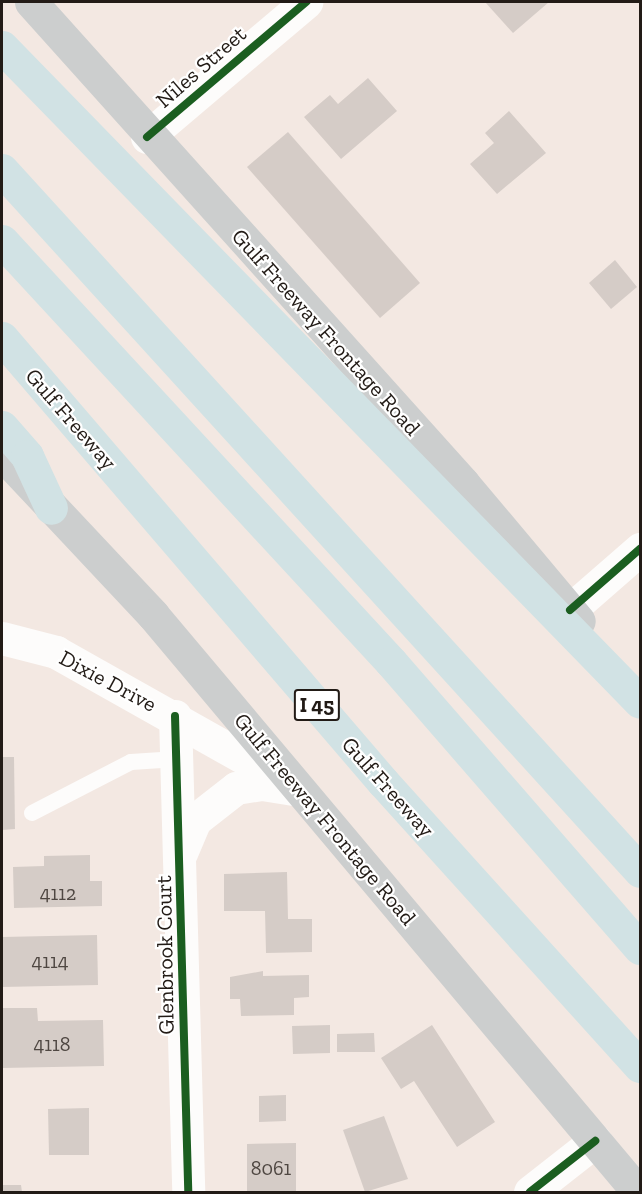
<!DOCTYPE html>
<html>
<head>
<meta charset="utf-8">
<style>
  body { margin:0 }
  #map { position:relative; width:642px; height:1194px; overflow:hidden; background:#f3e8e2; font-family:"Zilla Slab",serif }
  div>[style] { position:absolute }
  [style*='--x'] { left:calc(var(--x)*1px); top:calc(var(--y)*1px); width:calc(var(--w)*1px); rotate:calc(var(--a)*1deg) }
  .building>* { inset:0; background:#d5ccc7 }
  .service>* { height:16px; margin:-8px; padding:0 8px; transform-origin:8px; border-radius:8px; background:#fdfcfb }
  .minor>* { height:33px; margin:-16.5px; padding:0 16.5px; transform-origin:16.5px; border-radius:16.5px; background:#fdfcfb }
  .tertiary>* { height:33px; margin:-16.5px; padding:0 16.5px; transform-origin:16.5px; border-radius:16.5px; background:#fdfcfb }
  .secondary>* { height:33px; margin:-16.5px; padding:0 16.5px; transform-origin:16.5px; border-radius:16.5px; background:#cccece }
  .motorway>* { height:33px; margin:-16.5px; padding:0 16.5px; transform-origin:16.5px; border-radius:16.5px; background:#d1e2e4 }
  .cycleway>* { height:8px; margin:-4px; padding:0 4px; transform-origin:4px; border-radius:4px; background:#1b5e20 }
  span { translate:-50% -50%; white-space:nowrap; text-align:center; line-height:1.15; -webkit-text-stroke:4.5px #fff; paint-order:stroke }
  .number-label { font-size:20px; color:#4f4742 }
  .number-label span { -webkit-text-stroke-width:0 }
  .shield-label span { padding:2px 4px; background:#fff; border:2px solid; border-radius:4px; -webkit-text-stroke-width:0 }
  .shield-label { font-size:21px; color:#221b16; font-weight:700 }
  .street-label { font-size:22px; color:#221b16 }
  .frame { position:absolute; inset:0; border:3px solid #221b16; pointer-events:none }
</style>
</head>
<body>
<div id="map">
  <div class="building">
    <div style="clip-path:polygon(485px 2px,549px 2px,513px 33px)"></div>
    <div style="clip-path:polygon(368px 78px,397px 111px,341px 159px,304px 117px,330px 95px,338px 104px)"></div>
    <div style="clip-path:polygon(509px 111px,546px 153px,497px 194px,470px 164px,494px 143px,485px 133px)"></div>
    <div style="clip-path:polygon(288px 132px,420px 283px,380px 318px,247px 167px)"></div>
    <div style="clip-path:polygon(615px 260px,637px 287px,611px 309px,589px 283px)"></div>
    <div style="clip-path:polygon(2px 757px,14px 757px,15px 829px,2px 830px)"></div>
    <div style="clip-path:polygon(90px 855px,90px 881px,102px 881px,102px 906px,14px 908px,13px 867px,44px 866px,44px 856px)"></div>
    <div style="clip-path:polygon(287px 872px,288px 919px,312px 919px,312px 952px,266px 953px,265px 911px,224px 911px,224px 874px)"></div>
    <div style="clip-path:polygon(97px 935px,98px 985px,2px 987px,2px 937px)"></div>
    <div style="clip-path:polygon(263px 971px,263px 976px,309px 975px,309px 997px,294px 998px,294px 1015px,241px 1016px,240px 999px,230px 999px,230px 977px)"></div>
    <div style="clip-path:polygon(2px 1008px,37px 1008px,38px 1021px,103px 1020px,104px 1066px,2px 1068px)"></div>
    <div style="clip-path:polygon(330px 1025px,330px 1053px,293px 1054px,292px 1026px)"></div>
    <div style="clip-path:polygon(432px 1025px,495px 1122px,457px 1147px,414px 1081px,401px 1089px,381px 1058px)"></div>
    <div style="clip-path:polygon(374px 1033px,375px 1052px,337px 1052px,337px 1034px)"></div>
    <div style="clip-path:polygon(286px 1095px,286px 1121px,259px 1122px,259px 1096px)"></div>
    <div style="clip-path:polygon(89px 1108px,89px 1155px,49px 1155px,48px 1109px)"></div>
    <div style="clip-path:polygon(384px 1116px,408px 1179px,365px 1192px,343px 1130px)"></div>
    <div style="clip-path:polygon(296px 1143px,296px 1192px,247px 1192px,247px 1144px)"></div>
    <div style="clip-path:polygon(2px 1185px,21px 1185px,22px 1192px,2px 1192px)"></div>
  </div>
  <div class="service">
    <div style="--x:32;--y:813;--w:111;--a:-27.3"></div>
    <div style="--x:131;--y:762;--w:46;--a:-3.7"></div>
  </div>
  <div class="minor">
    <div style="--x:147;--y:137;--w:209;--a:-40.3"></div>
    <div style="--x:570;--y:610;--w:93;--a:-41.1"></div>
    <div style="--x:175;--y:716;--w:476;--a:88.4"></div>
    <div style="--x:530;--y:1192;--w:83;--a:-38.1"></div>
  </div>
  <div class="tertiary">
    <div style="--x:2;--y:638;--w:56;--a:14.5"></div>
    <div style="--x:56;--y:652;--w:275;--a:29.4"></div>
    <div style="--x:181;--y:853;--w:36;--a:-67"></div>
    <div style="--x:195;--y:820;--w:52;--a:-38"></div>
    <div style="--x:236;--y:788;--w:26;--a:-9"></div>
    <div style="--x:262;--y:784;--w:30;--a:9"></div>
  </div>
  <div class="secondary">
    <div style="--x:31;--y:2;--w:647;--a:48.07"></div>
    <div style="--x:463;--y:483;--w:180;--a:50"></div>
    <div style="--x:2;--y:454;--w:221;--a:46.8"></div>
    <div style="--x:153;--y:615;--w:754;--a:49.95"></div>
  </div>
  <div class="motorway">
    <div style="--x:2;--y:47;--w:914;--a:45.75"></div>
    <div style="--x:2;--y:170;--w:948;--a:47.69"></div>
    <div style="--x:2;--y:241;--w:573;--a:47.26"></div>
    <div style="--x:391;--y:662;--w:379;--a:49"></div>
    <div style="--x:2;--y:338;--w:585;--a:49.37"></div>
    <div style="--x:383;--y:782;--w:383;--a:47.9"></div>
    <div style="--x:2;--y:427;--w:38;--a:49"></div>
    <div style="--x:27;--y:456;--w:57;--a:65.2"></div>
  </div>
  <div class="cycleway">
    <div style="--x:147;--y:137;--w:209;--a:-40.3"></div>
    <div style="--x:570;--y:610;--w:93;--a:-41.1"></div>
    <div style="--x:175;--y:716;--w:476;--a:88.4"></div>
    <div style="--x:530;--y:1192;--w:83;--a:-38.1"></div>
  </div>
  <div class="number-label">
    <span style="left:58px;top:893px">4112</span>
    <span style="left:50px;top:961px">4114</span>
    <span style="left:52px;top:1044px">4118</span>
    <span style="left:271px;top:1168px">8061</span>
  </div>
  <div class="shield-label">
    <span style="left:317px;top:705px">I 45</span>
  </div>
  <div class="street-label">
    <span style="left:201px;top:67px;rotate:-41deg">Niles Street</span>
    <span style="left:326px;top:332px;rotate:48deg">Gulf Freeway Frontage Road</span>
    <span style="left:71px;top:419px;rotate:49deg">Gulf Freeway</span>
    <span style="left:108px;top:681px;rotate:28deg">Dixie Drive</span>
    <span style="left:388px;top:787px;rotate:48deg">Gulf Freeway</span>
    <span style="left:325px;top:819px;rotate:50deg">Gulf Freeway Frontage Road</span>
    <span style="left:165px;top:955px;rotate:-91deg">Glenbrook Court</span>
  </div>
  <div class="frame"></div>
</div>
</body>
</html>
